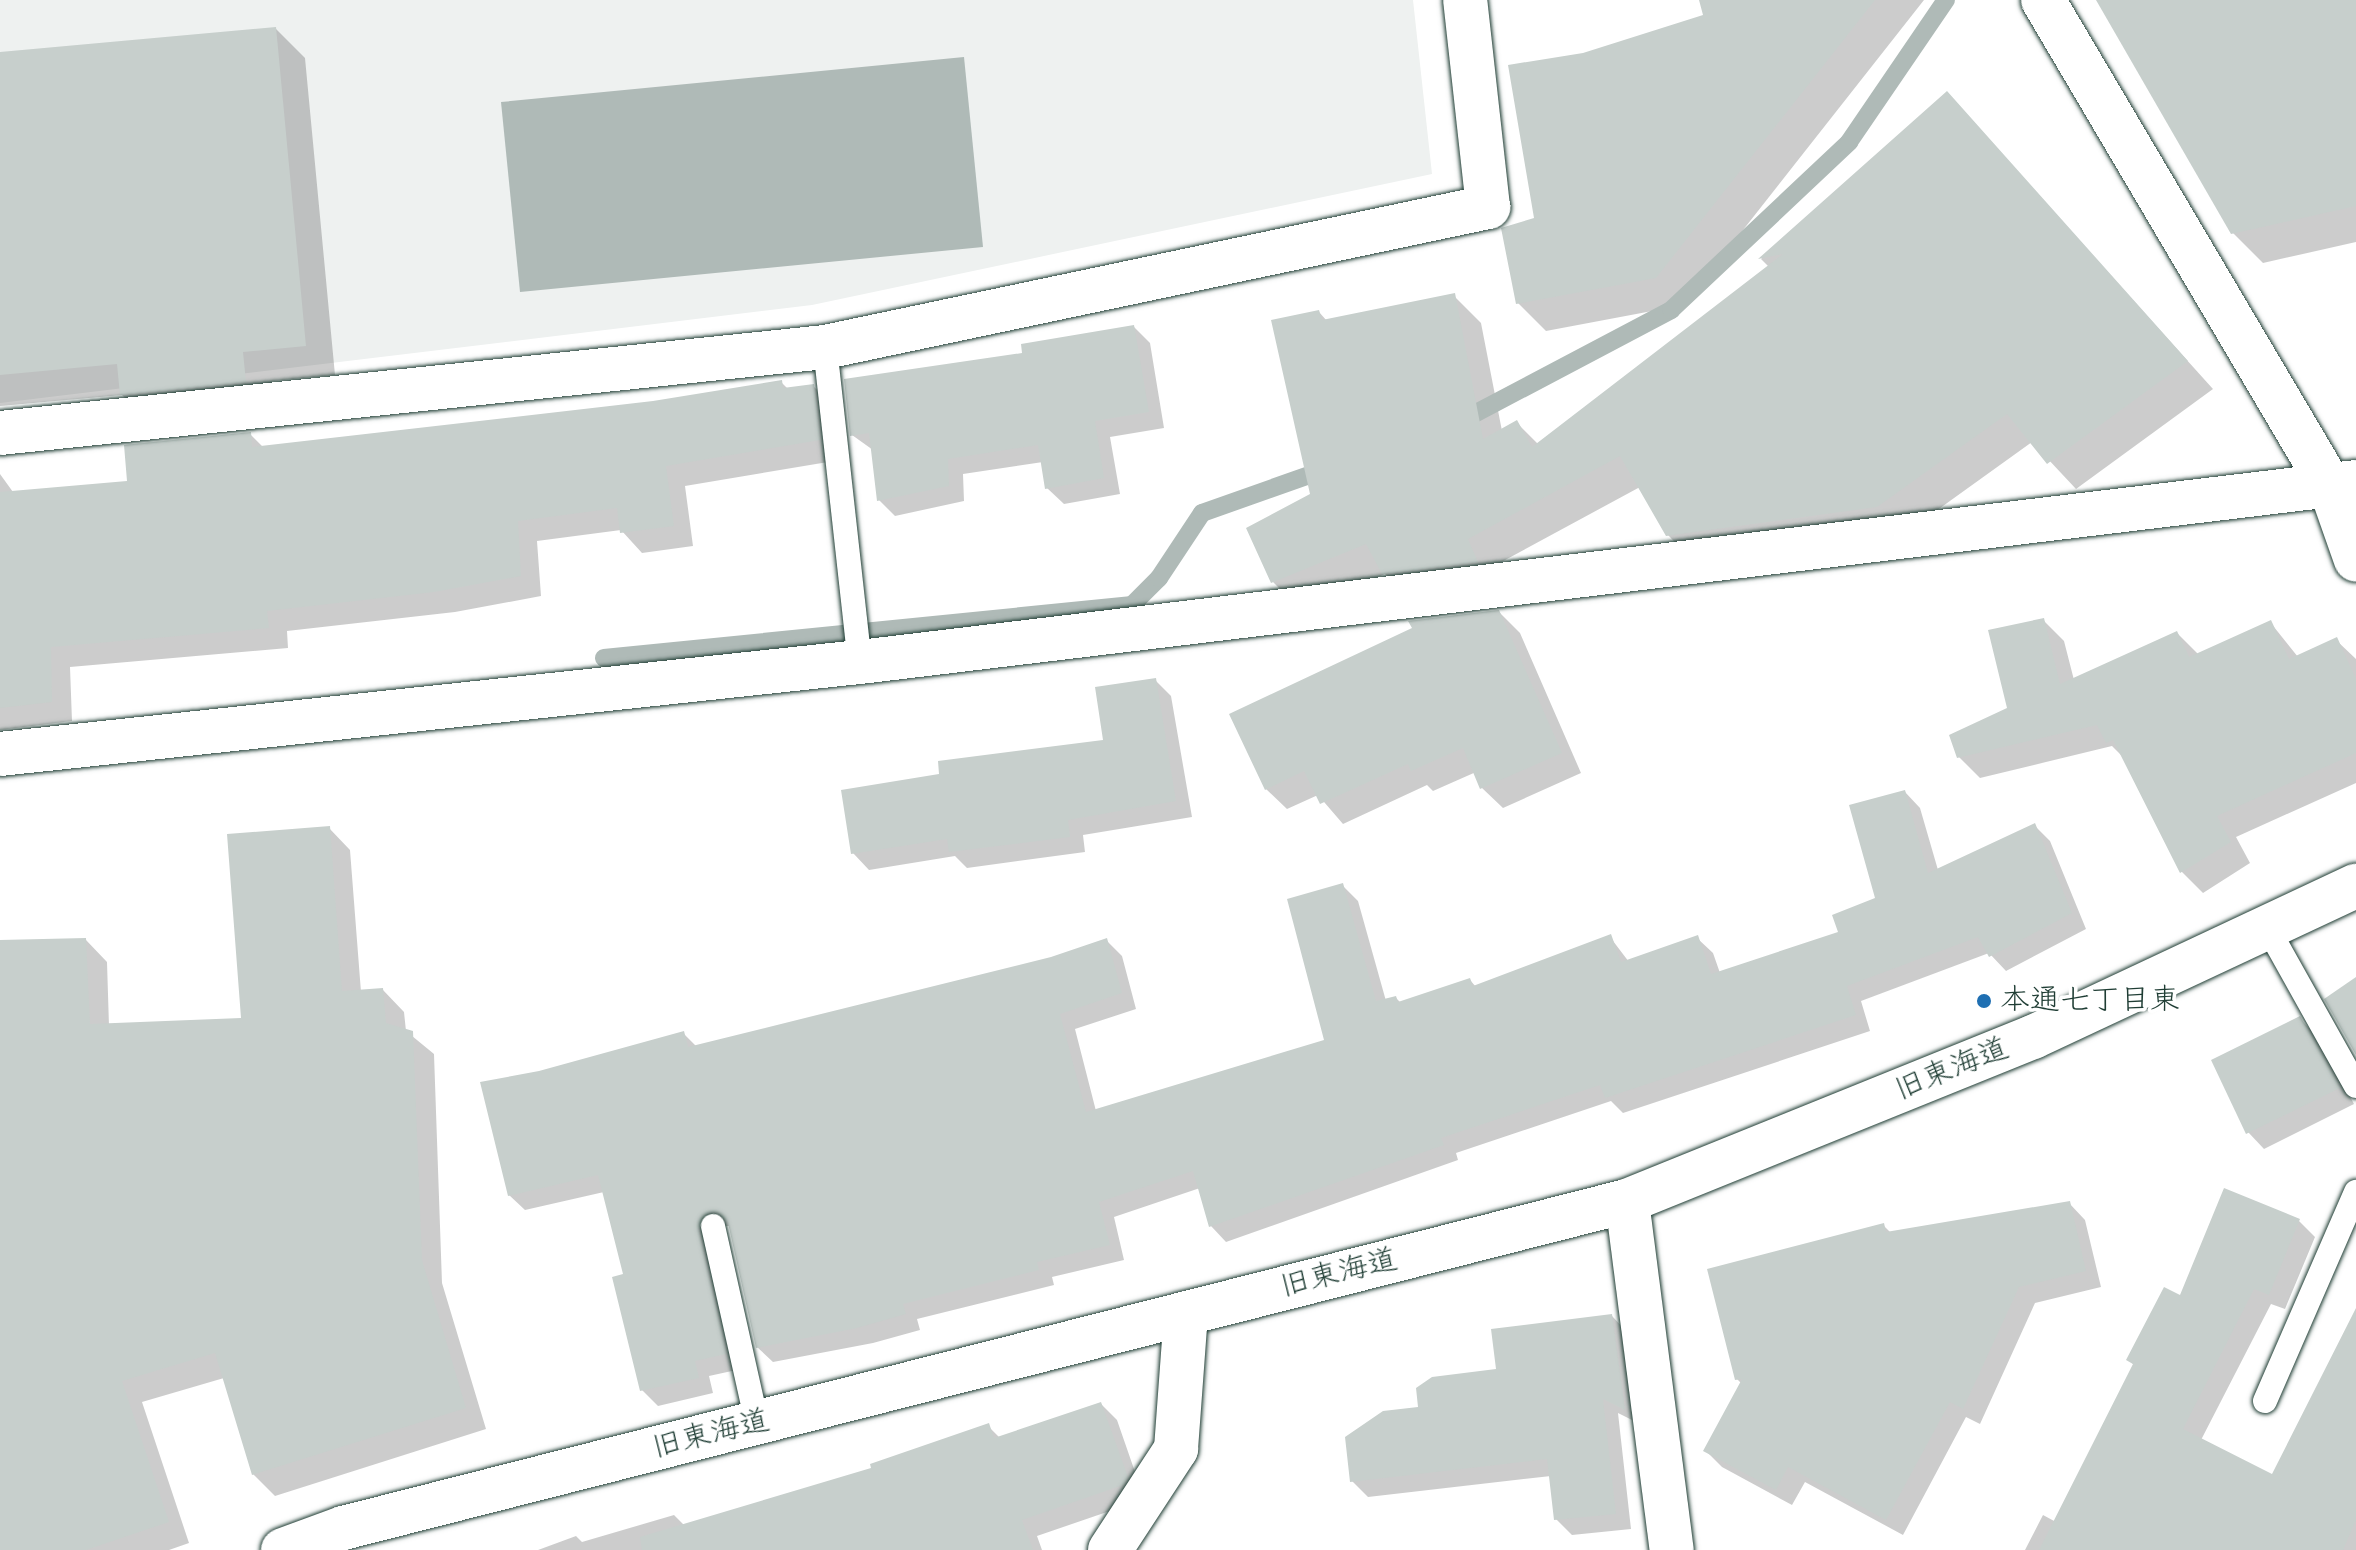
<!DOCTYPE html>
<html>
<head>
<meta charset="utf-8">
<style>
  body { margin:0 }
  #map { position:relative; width:2356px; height:1550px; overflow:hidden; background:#fff; font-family:Mynerve,"Klee One",sans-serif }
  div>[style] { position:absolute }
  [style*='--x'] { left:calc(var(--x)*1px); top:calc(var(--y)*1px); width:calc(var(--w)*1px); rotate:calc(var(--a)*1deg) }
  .built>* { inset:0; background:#eef1f0 }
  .water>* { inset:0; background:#afbab7 }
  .shadow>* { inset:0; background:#0003 }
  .stream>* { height:18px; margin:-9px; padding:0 9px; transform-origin:9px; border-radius:9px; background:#afbab7 }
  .building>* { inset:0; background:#c7cfcc }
  .roads { filter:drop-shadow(0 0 2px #1f3d34) drop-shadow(0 0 2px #1f3d34) }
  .lane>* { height:24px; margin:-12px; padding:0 12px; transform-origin:12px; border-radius:12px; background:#fff }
  .street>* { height:44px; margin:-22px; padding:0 22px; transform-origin:22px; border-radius:22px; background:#fff }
  .secondary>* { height:44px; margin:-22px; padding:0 22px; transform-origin:22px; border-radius:22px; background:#fff }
  .dots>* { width:22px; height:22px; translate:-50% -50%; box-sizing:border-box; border:4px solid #fff; border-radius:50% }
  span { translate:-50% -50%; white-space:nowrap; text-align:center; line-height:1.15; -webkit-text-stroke:7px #fff; paint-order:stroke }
  .poi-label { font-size:30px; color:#1f3d34 }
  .left { translate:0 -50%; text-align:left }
  .street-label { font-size:30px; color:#1f3d34 }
</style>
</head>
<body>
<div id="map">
  <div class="built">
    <div style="clip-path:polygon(0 0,1413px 0,1432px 174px,812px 305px,0 403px)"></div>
  </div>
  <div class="water">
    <div style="clip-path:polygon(964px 57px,983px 247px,520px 292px,501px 102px)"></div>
  </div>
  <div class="shadow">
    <div style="clip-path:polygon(1701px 0,1924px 0,1684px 305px,1546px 331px,1518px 303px,1583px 55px,1706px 16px)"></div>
    <div style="clip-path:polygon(2099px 0,2356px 0,2356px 242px,2263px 263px,2233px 233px)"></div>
    <div style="clip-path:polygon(276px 29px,305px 58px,335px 375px,272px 381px,275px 411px,151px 424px,122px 395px,0 406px,0 54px)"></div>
    <div style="clip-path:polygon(1947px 94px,2213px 389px,2076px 489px,2032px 442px,1904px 534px,1695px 563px,1668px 535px,1640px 487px,1494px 566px,1411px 600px,1385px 574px,1300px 609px,1273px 582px,1312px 495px,1319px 312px,1327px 321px,1454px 296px,1481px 323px,1502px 431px,1517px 423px,1539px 445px,1769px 267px,1761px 259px)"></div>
    <div style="clip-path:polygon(1134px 327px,1150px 343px,1164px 428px,1110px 437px,1120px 494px,1064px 504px,1047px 488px,1043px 462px,963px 474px,964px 501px,895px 516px,879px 500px,873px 450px,852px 435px,1024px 354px)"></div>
    <div style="clip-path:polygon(781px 382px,789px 390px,813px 386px,834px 406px,840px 460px,685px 486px,693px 546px,642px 553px,621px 530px,537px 541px,541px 596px,455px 612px,287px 631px,288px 648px,70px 667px,72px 721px,0 730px,0 474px,13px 492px,129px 483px,250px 434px,264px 448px,653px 403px)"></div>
    <div style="clip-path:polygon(1499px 612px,1520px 633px,1581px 773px,1503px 808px,1482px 788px,1476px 772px,1433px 791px,1427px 785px,1343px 824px,1318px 795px,1287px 809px,1266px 789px)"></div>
    <div style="clip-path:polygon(2043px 620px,2064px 641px,2074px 680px,2177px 633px,2199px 655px,2270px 622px,2298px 657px,2336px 640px,2356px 659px,2356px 783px,2236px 837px,2250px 863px,2203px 893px,2182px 872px,2125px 759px,2112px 746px,1980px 778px,1959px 757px,2009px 710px)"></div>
    <div style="clip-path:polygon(1155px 680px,1171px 696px,1192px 817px,1083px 835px,1085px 852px,967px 868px,955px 856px,869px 870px,853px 853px,941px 775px,1106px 741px)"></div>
    <div style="clip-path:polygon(1905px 792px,1920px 808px,1938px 870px,2035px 826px,2050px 841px,2086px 929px,2006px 971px,1989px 953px,1861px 1001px,1870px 1031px,1623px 1113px,1611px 1101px,1456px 1153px,1458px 1160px,1226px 1242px,1211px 1226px,1200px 1188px,1114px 1217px,1124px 1260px,1052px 1277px,1054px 1285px,917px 1319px,920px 1330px,873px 1343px,773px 1362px,757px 1347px,731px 1226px,725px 1226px,741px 1369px,709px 1376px,713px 1393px,658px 1406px,642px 1390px,625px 1276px,604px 1192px,525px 1210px,509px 1195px,540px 1073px,683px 1033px,697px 1047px,1052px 959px,1107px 941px,1122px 956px,1136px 1009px,1075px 1029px,1096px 1111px,1327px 1042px,1343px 886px,1358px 901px,1386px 1001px,1396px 998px,1401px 1003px,1470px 980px,1476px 987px,1610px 937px,1629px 962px,1697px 938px,1713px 953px,1720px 973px,1841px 934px,1877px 900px)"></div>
    <div style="clip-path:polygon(329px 828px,350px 850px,361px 992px,383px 990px,404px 1012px,406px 1031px,434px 1054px,442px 1283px,486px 1429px,275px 1496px,253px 1474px,224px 1378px,142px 1402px,189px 1543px,169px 1550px,0 1550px,0 942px,86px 940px,107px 962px,109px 1026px,243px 1020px)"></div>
    <div style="clip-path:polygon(2299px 1018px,2316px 1035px,2354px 1104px,2264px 1149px,2248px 1132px)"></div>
    <div style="clip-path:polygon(2069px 1203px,2085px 1220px,2101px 1287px,2035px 1303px,1980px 1424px,1966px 1417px,1903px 1535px,1805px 1482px,1792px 1505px,1722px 1467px,1706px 1451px,1742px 1384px,1737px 1379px,1883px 1225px,1891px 1233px)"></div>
    <div style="clip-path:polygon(2299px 1221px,2315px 1237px,2285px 1309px,2271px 1304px,2201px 1440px,2272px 1476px,2356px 1367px,2356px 1550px,2025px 1550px,2043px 1515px,2056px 1522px,2135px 1366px,2129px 1360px,2181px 1298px)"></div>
    <div style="clip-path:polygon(1612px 1316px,1628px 1333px,1640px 1424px,1618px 1413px,1631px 1529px,1572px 1535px,1556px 1519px,1551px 1476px,1368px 1497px,1352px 1481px,1420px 1409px)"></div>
    <div style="clip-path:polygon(1101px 1404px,1117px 1420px,1143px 1495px,1139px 1501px,1037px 1536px,1042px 1550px,538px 1550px,576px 1536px,582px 1542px,674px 1515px,685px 1526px,874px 1469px,988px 1426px,1000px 1438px)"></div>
  </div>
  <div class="stream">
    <div style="--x:1459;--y:422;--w:240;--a:-27.8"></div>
    <div style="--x:1671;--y:310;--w:245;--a:-43.3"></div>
    <div style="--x:1849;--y:142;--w:172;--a:-55.7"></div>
    <div style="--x:604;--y:658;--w:531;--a:-5.73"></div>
    <div style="--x:1132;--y:605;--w:38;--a:-45"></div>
    <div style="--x:1159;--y:578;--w:78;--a:-56.5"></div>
    <div style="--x:1202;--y:513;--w:135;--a:-19.5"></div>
  </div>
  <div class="building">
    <div style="clip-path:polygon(1699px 0,1875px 0,1656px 278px,1516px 304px,1501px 228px,1534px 218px,1508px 65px,1583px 53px,1703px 15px)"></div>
    <div style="clip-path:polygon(2096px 0,2356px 0,2356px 206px,2231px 234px)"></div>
    <div style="clip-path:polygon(276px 27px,306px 346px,243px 352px,246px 382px,120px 395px,117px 364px,0 375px,0 52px)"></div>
    <div style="clip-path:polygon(1947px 91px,2188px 361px,2047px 464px,2007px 414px,1877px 507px,1666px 536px,1620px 456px,1468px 539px,1478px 562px,1382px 574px,1366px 544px,1271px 583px,1246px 528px,1310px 494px,1271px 320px,1319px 310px,1322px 320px,1455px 293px,1483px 439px,1517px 420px,1532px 447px,1783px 254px,1758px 259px)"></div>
    <div style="clip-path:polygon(1134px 325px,1149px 412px,1095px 421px,1104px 478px,1045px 489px,1038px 445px,948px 459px,949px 486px,877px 501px,869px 433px,850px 436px,844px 379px,1022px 353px,1021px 344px)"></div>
    <div style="clip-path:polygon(782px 380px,783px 388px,814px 384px,820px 440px,666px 466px,674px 526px,620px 533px,617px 508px,518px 521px,521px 576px,434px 592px,267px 611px,269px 628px,51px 647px,52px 702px,0 708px,0 492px,127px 481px,124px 445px,251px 432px,252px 447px,653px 401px)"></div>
    <div style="clip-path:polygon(1499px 610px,1562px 753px,1480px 789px,1463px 748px,1411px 771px,1408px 764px,1320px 804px,1304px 771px,1265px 790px,1229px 714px,1412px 628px,1408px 621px)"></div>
    <div style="clip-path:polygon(2044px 618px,2060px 684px,2177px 631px,2189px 657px,2271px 620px,2289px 659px,2337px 637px,2356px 679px,2356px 753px,2217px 816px,2231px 842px,2180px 873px,2113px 740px,2106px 743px,2097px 725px,1957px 758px,1949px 735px,2007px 708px,1988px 630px)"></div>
    <div style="clip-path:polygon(1156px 678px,1176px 801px,1068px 820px,1070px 837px,949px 852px,947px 839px,851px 854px,841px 790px,939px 774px,938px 761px,1103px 740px,1095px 687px)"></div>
    <div style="clip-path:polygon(1905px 790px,1928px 873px,2035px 823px,2072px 913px,1989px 957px,1978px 937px,1847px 986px,1856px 1015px,1605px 1098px,1600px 1085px,1441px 1138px,1444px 1145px,1209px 1227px,1193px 1171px,1099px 1202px,1110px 1245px,1037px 1262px,1039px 1270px,903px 1304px,906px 1314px,857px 1328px,756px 1348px,728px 1223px,718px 1212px,709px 1212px,698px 1229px,726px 1354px,695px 1361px,699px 1378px,640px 1391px,612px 1277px,623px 1274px,598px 1175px,508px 1196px,480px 1082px,539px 1071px,684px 1031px,688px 1047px,1051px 957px,1107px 938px,1122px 993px,1060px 1014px,1086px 1112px,1324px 1040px,1287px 899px,1343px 883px,1376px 1001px,1396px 996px,1398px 1002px,1470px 978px,1473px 986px,1611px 934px,1621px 962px,1698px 935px,1711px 974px,1838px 932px,1832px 915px,1875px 898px,1849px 805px)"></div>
    <div style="clip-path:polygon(330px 826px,342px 991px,383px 988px,386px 1023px,413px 1031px,422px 1260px,466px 1408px,252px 1475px,215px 1353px,122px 1381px,169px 1522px,86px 1550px,0 1550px,0 940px,86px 938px,90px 1024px,241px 1018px,227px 834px)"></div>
    <div style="clip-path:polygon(2356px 977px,2356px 1055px,2324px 999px)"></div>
    <div style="clip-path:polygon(2300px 1016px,2340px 1088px,2246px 1134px,2211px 1060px)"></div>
    <div style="clip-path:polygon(2224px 1188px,2300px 1219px,2269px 1295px,2254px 1289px,2183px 1429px,2272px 1474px,2356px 1308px,2356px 1520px,2343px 1550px,2039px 1550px,2133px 1364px,2126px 1360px,2164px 1287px,2180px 1295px)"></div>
    <div style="clip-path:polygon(2070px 1201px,2086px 1271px,2019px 1287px,1963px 1409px,1950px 1402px,1886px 1520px,1788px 1467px,1776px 1490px,1703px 1451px,1742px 1379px,1735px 1380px,1707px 1269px,1884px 1223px,1886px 1232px)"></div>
    <div style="clip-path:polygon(1612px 1314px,1625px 1410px,1603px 1399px,1616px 1514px,1554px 1520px,1547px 1459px,1350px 1482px,1345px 1437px,1383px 1411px,1418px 1407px,1416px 1388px,1432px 1377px,1496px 1369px,1491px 1329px)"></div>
    <div style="clip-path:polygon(1101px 1402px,1128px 1477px,1123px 1485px,1022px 1520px,1033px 1550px,642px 1550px,640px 1537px,871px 1468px,870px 1464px,989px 1423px,994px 1438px)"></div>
  </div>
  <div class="roads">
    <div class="lane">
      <div style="--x:825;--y:347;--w:317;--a:83.7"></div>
      <div style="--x:2267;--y:927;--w:182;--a:60.8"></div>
      <div style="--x:713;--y:1226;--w:202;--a:77.4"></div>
      <div style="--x:2265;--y:1401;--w:228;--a:-66.5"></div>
    </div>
    <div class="street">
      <div style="--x:2043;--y:0;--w:564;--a:59.44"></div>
      <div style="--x:2330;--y:486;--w:78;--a:70.6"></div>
      <div style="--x:0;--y:433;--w:829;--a:-5.95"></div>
      <div style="--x:825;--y:347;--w:678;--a:-11.92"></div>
      <div style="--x:1488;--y:207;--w:208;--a:-96.3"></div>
      <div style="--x:0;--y:754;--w:865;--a:-6.11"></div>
      <div style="--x:860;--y:662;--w:1507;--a:-6.86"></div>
      <div style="--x:1627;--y:1201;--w:352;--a:82.7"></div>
      <div style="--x:1110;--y:1550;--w:121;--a:-56.8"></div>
      <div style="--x:1176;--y:1449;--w:136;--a:-85.8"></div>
    </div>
    <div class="secondary">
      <div style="--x:283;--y:1550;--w:64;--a:-20.1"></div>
      <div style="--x:343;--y:1528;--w:1325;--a:-14.29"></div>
      <div style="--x:1627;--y:1201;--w:438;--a:-22"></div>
      <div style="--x:2033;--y:1037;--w:357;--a:-25.1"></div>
    </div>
  </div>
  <div class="dots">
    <div style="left:1984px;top:1001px;background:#1f6fb2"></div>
  </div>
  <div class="poi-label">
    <span class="left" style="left:2000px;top:1001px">本通七丁目東</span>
  </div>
  <div class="street-label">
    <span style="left:1952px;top:1070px;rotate:-22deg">旧東海道</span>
    <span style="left:1339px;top:1274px;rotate:-14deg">旧東海道</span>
    <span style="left:711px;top:1435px;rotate:-14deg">旧東海道</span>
  </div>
</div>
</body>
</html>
